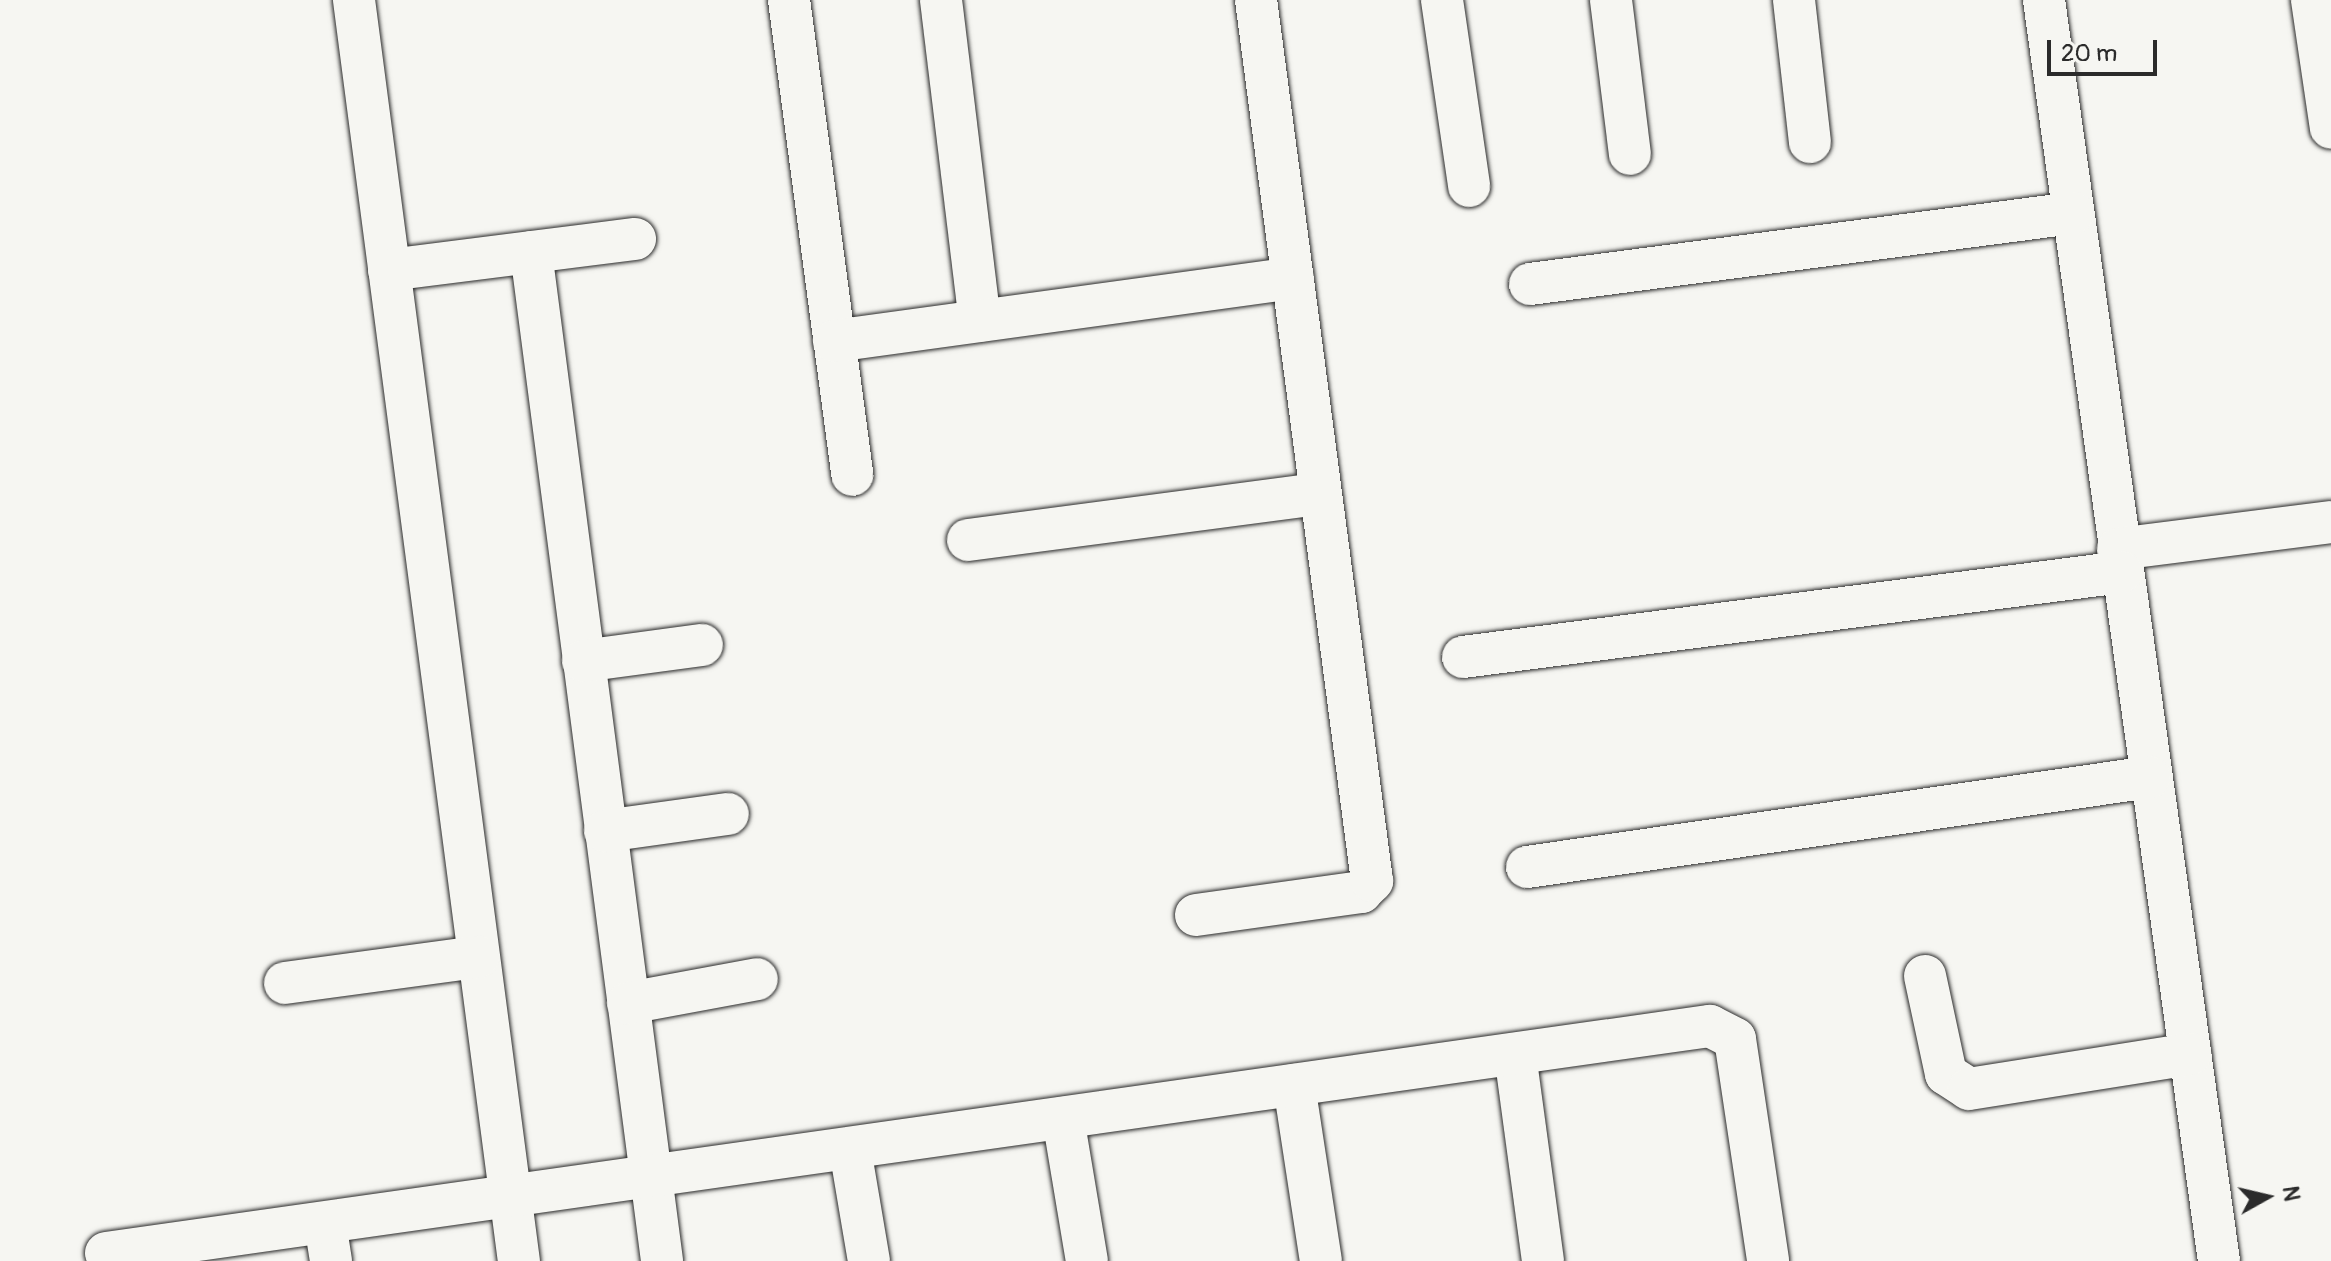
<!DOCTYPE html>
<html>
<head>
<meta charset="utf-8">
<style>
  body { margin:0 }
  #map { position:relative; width:2331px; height:1261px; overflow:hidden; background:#f6f6f2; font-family:Pangolin,sans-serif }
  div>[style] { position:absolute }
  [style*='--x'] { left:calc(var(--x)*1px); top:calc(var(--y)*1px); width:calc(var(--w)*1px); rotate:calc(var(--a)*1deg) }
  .roads { filter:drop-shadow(0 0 2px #2b2b2b) drop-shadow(0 0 2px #2b2b2b) }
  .street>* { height:42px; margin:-21px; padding:0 21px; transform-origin:21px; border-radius:21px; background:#f6f6f2 }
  span { translate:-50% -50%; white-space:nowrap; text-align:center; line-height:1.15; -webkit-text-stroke:6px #f6f6f2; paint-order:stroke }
  .north { position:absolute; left:2227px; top:1157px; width:80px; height:80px; -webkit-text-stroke:6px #f6f6f2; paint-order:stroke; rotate:82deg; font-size:22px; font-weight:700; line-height:32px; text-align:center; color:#2b2b2b }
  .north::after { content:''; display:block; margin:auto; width:28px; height:36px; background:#2b2b2b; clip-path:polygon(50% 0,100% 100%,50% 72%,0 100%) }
  .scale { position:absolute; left:2047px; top:40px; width:110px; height:36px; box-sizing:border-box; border:4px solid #2b2b2b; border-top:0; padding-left:10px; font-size:24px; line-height:28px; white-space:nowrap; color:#2b2b2b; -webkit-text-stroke:6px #f6f6f2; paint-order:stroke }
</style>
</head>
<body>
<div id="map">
  <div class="roads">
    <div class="street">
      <div style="--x:354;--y:0;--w:1272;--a:82.55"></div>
      <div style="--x:789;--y:0;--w:479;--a:82.4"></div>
      <div style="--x:941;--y:0;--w:323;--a:83.1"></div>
      <div style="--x:1442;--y:0;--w:188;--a:81.7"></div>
      <div style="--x:1611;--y:0;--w:155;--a:83"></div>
      <div style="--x:1794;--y:0;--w:143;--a:83.6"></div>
      <div style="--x:2044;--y:0;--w:1273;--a:82.1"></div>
      <div style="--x:2312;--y:0;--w:129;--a:81.6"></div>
      <div style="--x:531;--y:252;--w:1017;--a:82.6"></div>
      <div style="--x:389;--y:270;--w:248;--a:-7.2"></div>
      <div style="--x:1530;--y:284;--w:548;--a:-7.45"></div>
      <div style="--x:834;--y:341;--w:463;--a:-7.8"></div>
      <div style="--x:968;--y:540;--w:344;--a:-7.5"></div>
      <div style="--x:2118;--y:549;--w:215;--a:-7.2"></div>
      <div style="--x:1463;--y:657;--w:664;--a:-7.35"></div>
      <div style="--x:583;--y:661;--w:120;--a:-7.7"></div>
      <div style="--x:605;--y:831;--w:124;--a:-7.9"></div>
      <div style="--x:1527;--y:867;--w:629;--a:-8.22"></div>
      <div style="--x:1196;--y:915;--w:167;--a:-7.9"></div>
      <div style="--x:1361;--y:892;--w:16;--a:-45"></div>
      <div style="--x:1372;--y:881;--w:889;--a:-97.5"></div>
      <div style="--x:1925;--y:976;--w:100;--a:77.9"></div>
      <div style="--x:1946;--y:1074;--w:27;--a:33"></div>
      <div style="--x:1969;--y:1089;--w:224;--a:-9"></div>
      <div style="--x:285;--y:983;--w:195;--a:-7.7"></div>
      <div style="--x:628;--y:1003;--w:131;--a:-10.5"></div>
      <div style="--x:1515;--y:1054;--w:209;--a:82.3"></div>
      <div style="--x:1294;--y:1085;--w:178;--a:81.3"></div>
      <div style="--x:1063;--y:1118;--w:145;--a:80.5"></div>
      <div style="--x:850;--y:1149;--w:114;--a:80.4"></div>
      <div style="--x:325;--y:1223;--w:38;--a:81"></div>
      <div style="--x:106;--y:1253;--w:1620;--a:-8.06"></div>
      <div style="--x:1710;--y:1026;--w:28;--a:27"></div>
      <div style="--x:1735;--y:1039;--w:224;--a:81.5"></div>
    </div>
  </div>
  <div class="north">N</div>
  <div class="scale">20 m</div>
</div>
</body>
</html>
